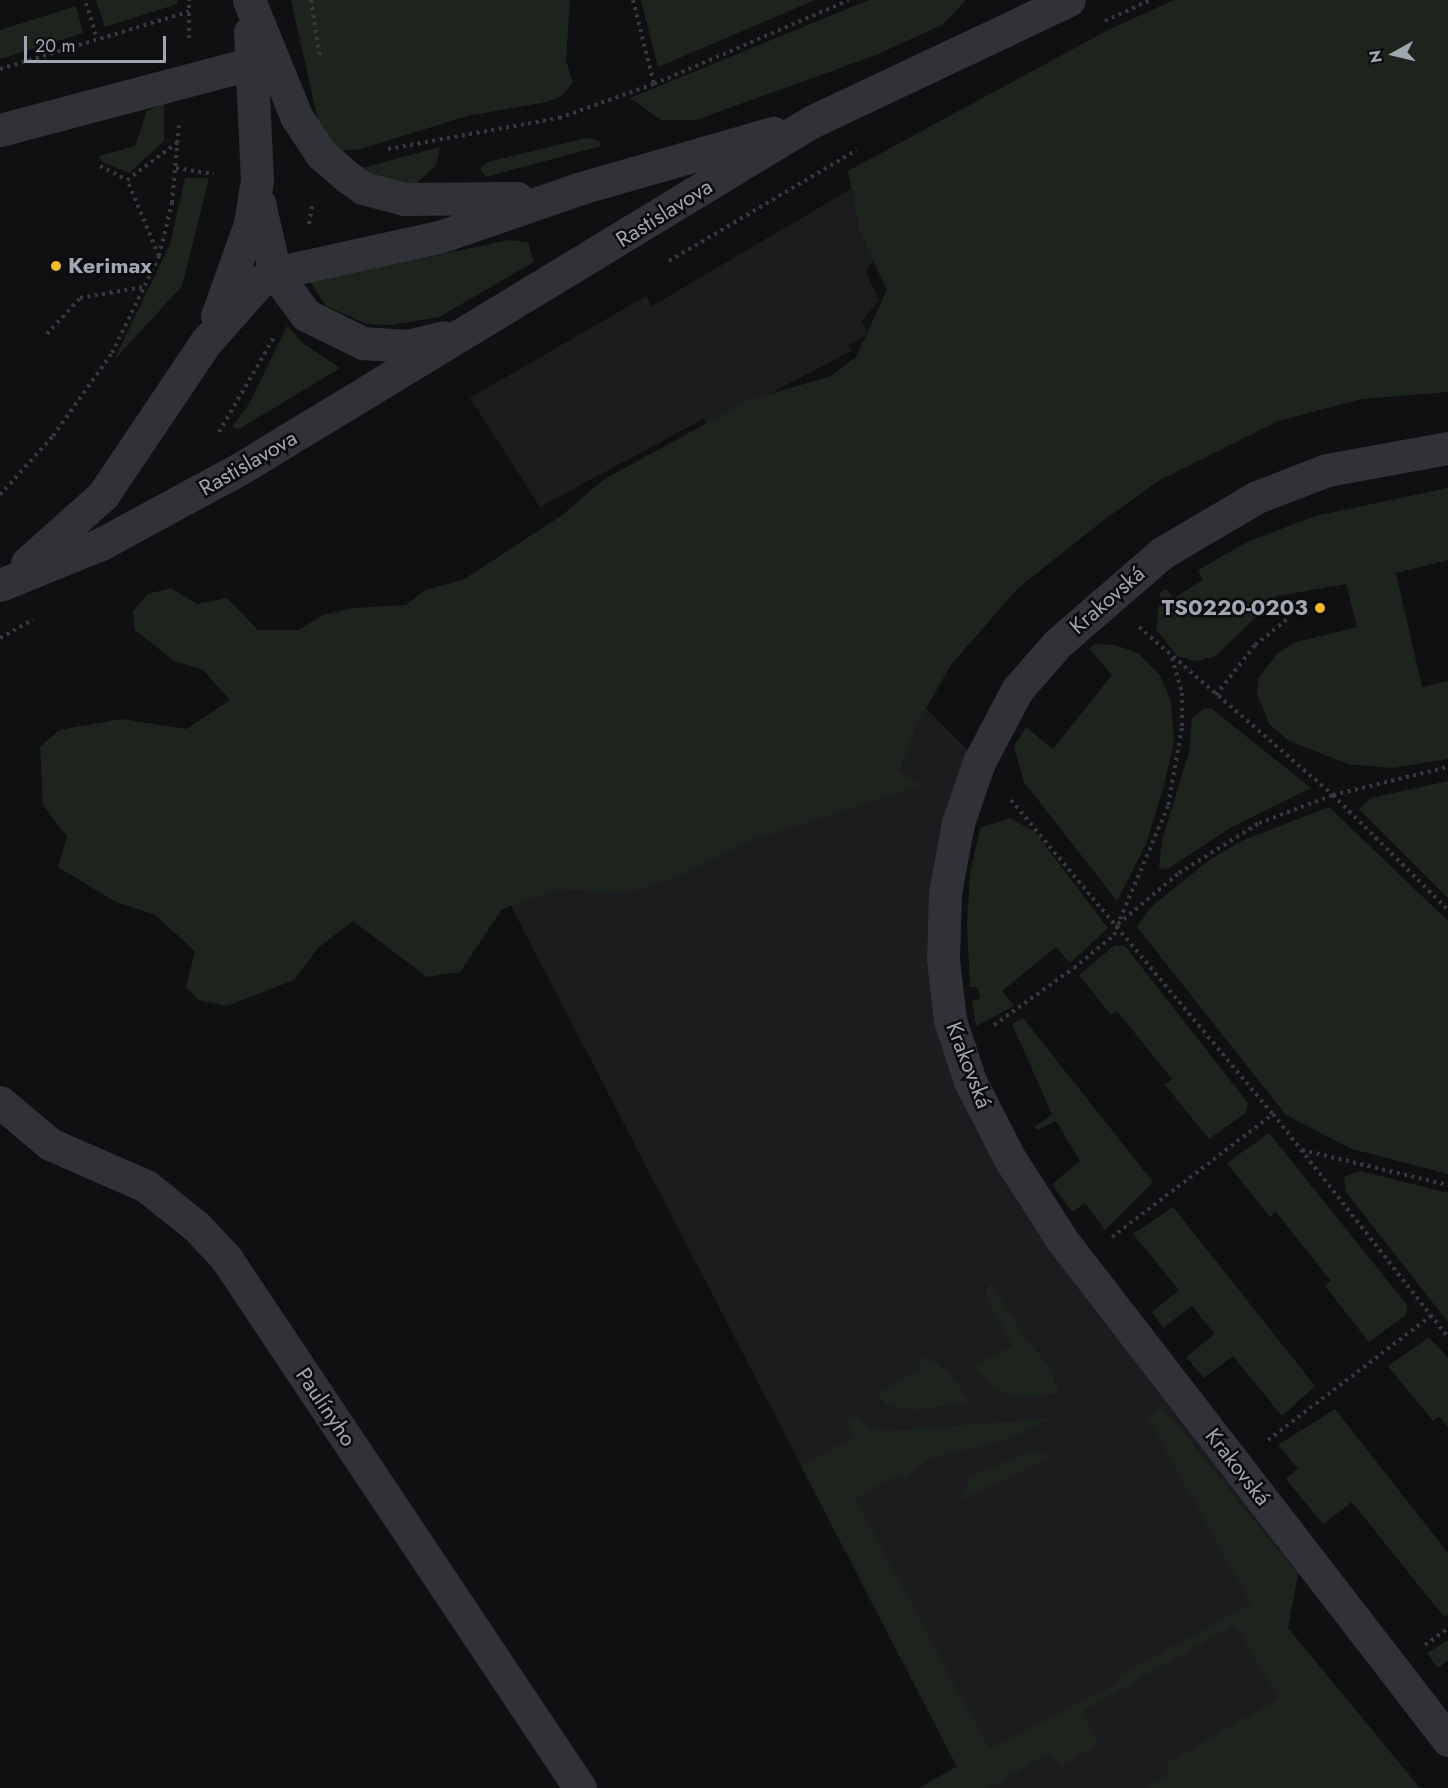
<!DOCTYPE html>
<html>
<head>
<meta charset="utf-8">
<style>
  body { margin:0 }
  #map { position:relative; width:1448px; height:1788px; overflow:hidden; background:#101012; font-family:Jost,sans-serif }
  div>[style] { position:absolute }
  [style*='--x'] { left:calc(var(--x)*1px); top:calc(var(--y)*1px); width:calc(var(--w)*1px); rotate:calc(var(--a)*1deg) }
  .built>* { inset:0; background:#1c1c1f }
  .green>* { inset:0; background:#1d241e }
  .path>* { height:4px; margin-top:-2px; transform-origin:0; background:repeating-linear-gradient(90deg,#37393e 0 3px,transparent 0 7.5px) }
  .minor>* { height:33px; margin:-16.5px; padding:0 16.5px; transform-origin:16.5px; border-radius:16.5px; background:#313237 }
  .tertiary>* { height:33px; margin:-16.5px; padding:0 16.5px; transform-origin:16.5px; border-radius:16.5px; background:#313237 }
  .dots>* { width:16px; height:16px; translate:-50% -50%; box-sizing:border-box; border:3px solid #0b0b0d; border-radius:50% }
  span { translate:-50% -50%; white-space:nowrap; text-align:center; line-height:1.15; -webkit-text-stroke:5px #0b0b0d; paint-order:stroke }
  .street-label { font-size:22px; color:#a1a6b3 }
  .poi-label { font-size:22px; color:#a1a6b3; font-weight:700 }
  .left { translate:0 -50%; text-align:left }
  .right { translate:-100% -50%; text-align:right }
  .north { position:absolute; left:1364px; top:24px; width:60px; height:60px; -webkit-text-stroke:4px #0b0b0d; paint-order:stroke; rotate:262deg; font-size:16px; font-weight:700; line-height:24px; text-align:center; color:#a1a6b3 }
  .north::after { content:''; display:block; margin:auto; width:21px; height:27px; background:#a1a6b3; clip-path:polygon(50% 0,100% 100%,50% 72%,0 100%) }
  .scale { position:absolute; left:24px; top:36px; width:142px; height:27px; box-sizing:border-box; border:3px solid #a1a6b3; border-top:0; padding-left:8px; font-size:18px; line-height:21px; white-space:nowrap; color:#a1a6b3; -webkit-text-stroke:4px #0b0b0d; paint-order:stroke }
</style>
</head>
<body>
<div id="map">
  <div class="built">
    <div style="clip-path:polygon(851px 189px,859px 231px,873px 260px,866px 272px,879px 300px,862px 321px,868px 334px,848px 345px,851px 351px,708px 426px,703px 419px,540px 507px,470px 398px,646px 296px,652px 306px)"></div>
    <div style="clip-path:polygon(922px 704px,979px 762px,943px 959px,1010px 1159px,1314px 1563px,1269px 1594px,1377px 1788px,919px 1788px,957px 1766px,498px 881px)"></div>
  </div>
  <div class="green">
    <div style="clip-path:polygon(96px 0,177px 0,177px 4px,105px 27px)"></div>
    <div style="clip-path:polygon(291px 0,570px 0,566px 61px,573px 82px,562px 96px,547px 102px,467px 116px,361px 149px,338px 151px,319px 125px)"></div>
    <div style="clip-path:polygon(641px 0,815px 0,658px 67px)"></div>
    <div style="clip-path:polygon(869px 0,966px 0,942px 25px,876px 55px,696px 120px,661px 120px,630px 98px)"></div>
    <div style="clip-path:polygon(1174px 0,1448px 0,1448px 392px,1362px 399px,1278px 421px,1160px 480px,1105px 519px,1018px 588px,951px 665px,918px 722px,899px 772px,923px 785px,748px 841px,672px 879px,624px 893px,559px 889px,502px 909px,460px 972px,427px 977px,353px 921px,319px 947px,294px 980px,227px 1006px,198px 1000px,186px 987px,195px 951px,155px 915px,114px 901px,58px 867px,67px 837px,43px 805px,40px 747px,59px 730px,122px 719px,186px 729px,230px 700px,202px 669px,174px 661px,135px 630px,133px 611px,148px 594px,171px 588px,197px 604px,227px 598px,258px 630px,299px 630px,323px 615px,353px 608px,406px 605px,425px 590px,463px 580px,561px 516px,603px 480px,747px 401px,831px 376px,856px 357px,887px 290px,859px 231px,848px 171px,1108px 30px)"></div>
    <div style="clip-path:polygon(76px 6px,83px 33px,0 59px,0 30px)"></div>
    <div style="clip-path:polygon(164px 103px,164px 141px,129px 173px,102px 162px,99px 156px,135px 146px,147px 111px)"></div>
    <div style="clip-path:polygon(586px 138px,600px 141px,601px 146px,486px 177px,480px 169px,488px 162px)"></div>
    <div style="clip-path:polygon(440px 147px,436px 165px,417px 183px,404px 186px,355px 170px)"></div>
    <div style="clip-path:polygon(185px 178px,209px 178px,182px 286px,114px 360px,170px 244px)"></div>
    <div style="clip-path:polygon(509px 240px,528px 242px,534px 262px,439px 317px,392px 325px,366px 324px,326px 306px,310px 282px)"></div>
    <div style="clip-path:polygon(287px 326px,303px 343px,340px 368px,239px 429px,232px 427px,249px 404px)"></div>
    <div style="clip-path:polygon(1448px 488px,1448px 560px,1396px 573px,1422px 687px,1448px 681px,1448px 759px,1392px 768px,1348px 764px,1289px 741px,1270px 725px,1257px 694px,1258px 678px,1278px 653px,1296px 642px,1357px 627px,1346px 584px,1277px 596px,1216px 656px,1196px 661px,1177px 656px,1156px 629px,1160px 593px,1166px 589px,1174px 598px,1203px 580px,1198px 570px,1247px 542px,1315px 516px)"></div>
    <div style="clip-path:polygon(1094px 644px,1115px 645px,1138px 653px,1160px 675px,1171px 702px,1174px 742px,1163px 789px,1146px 844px,1117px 901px,1024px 782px,1014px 746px,1026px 727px,1053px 749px,1112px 675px,1089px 649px)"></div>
    <div style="clip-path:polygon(1204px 708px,1212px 709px,1311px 788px,1230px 828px,1166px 870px,1159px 868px,1162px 840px,1189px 752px,1192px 718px)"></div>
    <div style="clip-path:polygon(1448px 781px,1448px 898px,1359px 809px,1371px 798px)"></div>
    <div style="clip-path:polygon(1329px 807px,1448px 921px,1448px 1174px,1352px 1149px,1286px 1115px,1137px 927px,1151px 907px,1208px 861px,1241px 841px)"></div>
    <div style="clip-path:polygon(1010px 818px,1034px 831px,1108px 928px,1070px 963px,1056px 947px,1002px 991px,1014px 1006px,976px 1026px,972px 1000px,980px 999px,978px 987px,970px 987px,967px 925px,970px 873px,980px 828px)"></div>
    <div style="clip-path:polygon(1115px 945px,1125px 946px,1248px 1103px,1246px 1113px,1209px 1139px,1165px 1085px,1172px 1079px,1117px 1011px,1111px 1015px,1079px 975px)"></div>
    <div style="clip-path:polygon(1023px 1018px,1153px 1182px,1105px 1230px,1085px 1203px,1072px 1212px,1052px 1184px,1080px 1161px,1056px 1121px,1038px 1130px,1034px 1127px,1052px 1114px,1012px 1024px)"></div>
    <div style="clip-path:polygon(1269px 1133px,1407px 1305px,1406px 1315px,1369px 1342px,1325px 1286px,1331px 1281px,1276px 1212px,1270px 1217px,1227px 1163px)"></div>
    <div style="clip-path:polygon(1360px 1171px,1448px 1193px,1448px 1322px,1346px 1192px,1344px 1177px)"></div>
    <div style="clip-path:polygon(1173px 1207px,1315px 1386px,1282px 1416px,1233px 1356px,1204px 1378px,1186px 1357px,1215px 1334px,1192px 1306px,1163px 1328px,1152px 1312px,1179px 1290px,1133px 1234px)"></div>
    <div style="clip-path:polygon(991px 1283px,1026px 1340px,1049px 1366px,1060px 1394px,1016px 1397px,995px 1389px,973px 1367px,1012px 1346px,985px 1293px)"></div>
    <div style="clip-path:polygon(1429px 1337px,1448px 1358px,1448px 1427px,1439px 1416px,1433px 1421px,1388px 1366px)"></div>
    <div style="clip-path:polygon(928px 1358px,949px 1373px,970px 1402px,913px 1410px,885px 1404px,878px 1393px,922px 1369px,917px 1359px)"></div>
    <div style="clip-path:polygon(1162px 1407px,1298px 1575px,1288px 1628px,1420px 1788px,1145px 1788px,1170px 1774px,1166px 1764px,1278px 1699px,1235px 1624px,1083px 1711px,1098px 1744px,1062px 1765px,1048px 1754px,988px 1788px,919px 1788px,957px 1767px,801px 1466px,854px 1437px,846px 1421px,856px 1415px,868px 1427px,886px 1431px,1049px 1419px,1007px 1440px,929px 1459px,904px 1478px,895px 1477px,855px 1498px,989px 1749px,1115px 1685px,1120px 1675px,1251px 1604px,1147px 1416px)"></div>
    <div style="clip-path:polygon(1335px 1409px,1448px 1553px,1448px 1614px,1444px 1617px,1352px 1502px,1323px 1524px,1286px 1479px,1298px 1469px,1278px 1445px)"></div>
    <div style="clip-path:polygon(1034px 1450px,1051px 1456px,962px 1500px,969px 1477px)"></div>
    <div style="clip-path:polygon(1448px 1640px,1448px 1660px,1438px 1668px,1427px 1653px)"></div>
  </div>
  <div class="path">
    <div style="--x:311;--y:0;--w:59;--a:81.2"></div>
    <div style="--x:633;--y:0;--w:87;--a:76"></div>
    <div style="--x:86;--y:3;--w:37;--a:73"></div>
    <div style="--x:1105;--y:21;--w:50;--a:-25"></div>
    <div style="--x:189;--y:38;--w:38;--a:-90"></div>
    <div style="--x:0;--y:69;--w:200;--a:-16.9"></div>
    <div style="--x:388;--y:149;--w:174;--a:-10.3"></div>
    <div style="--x:559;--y:118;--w:101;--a:-19.7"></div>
    <div style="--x:654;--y:84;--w:212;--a:-23.3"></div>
    <div style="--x:100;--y:166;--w:30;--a:27"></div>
    <div style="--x:176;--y:168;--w:38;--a:9"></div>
    <div style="--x:309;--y:224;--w:22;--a:-80"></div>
    <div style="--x:159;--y:256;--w:82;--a:-112.8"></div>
    <div style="--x:127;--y:180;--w:64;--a:-36.7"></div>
    <div style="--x:669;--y:261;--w:218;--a:-30.6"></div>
    <div style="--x:47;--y:334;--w:49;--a:-47.5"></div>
    <div style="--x:80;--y:298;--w:64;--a:-9.9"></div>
    <div style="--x:219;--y:432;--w:108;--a:-59.9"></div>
    <div style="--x:0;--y:495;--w:79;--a:-48.1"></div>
    <div style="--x:53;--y:436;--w:102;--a:-54.6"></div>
    <div style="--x:112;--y:353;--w:108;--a:-64.1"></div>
    <div style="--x:159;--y:256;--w:55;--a:-76.2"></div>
    <div style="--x:172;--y:203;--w:78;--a:-84.9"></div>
    <div style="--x:1139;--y:627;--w:257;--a:40.9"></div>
    <div style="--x:1333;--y:795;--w:163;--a:45"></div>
    <div style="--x:0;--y:638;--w:38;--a:-29"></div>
    <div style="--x:1172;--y:658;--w:36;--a:74"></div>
    <div style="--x:1182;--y:693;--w:35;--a:90"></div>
    <div style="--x:1182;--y:728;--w:79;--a:100.2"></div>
    <div style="--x:1168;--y:806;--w:128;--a:113"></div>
    <div style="--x:1118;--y:924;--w:80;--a:-39.9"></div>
    <div style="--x:1179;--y:873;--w:94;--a:-32"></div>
    <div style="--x:1259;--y:823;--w:79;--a:-20.7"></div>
    <div style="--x:1333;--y:795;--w:118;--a:-13.7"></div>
    <div style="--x:1216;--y:695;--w:63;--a:-52"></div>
    <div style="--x:1255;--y:645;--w:45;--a:-38.7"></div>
    <div style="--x:1011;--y:800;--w:409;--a:50.2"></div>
    <div style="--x:1273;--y:1114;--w:283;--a:51.9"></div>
    <div style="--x:994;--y:1025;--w:98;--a:-35.5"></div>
    <div style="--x:1074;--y:968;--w:52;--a:-39.5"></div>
    <div style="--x:1114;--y:935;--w:12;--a:-70"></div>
    <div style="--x:1302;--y:1150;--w:150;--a:13.5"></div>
    <div style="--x:1112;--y:1237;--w:203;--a:-37.4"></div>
    <div style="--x:1268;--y:1440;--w:205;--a:-37.3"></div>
    <div style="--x:1425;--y:1645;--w:29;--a:-36"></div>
  </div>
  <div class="minor">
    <div style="--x:0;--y:130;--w:262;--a:-14.8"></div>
    <div style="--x:1448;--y:448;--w:123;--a:169.7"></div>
    <div style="--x:1327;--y:470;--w:75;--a:158.9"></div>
    <div style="--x:1257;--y:497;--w:110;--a:149.5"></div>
    <div style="--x:1162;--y:553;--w:138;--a:139.1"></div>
    <div style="--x:1058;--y:643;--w:62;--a:131.1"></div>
    <div style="--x:1017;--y:690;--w:81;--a:117.8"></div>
    <div style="--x:979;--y:762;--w:65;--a:109"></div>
    <div style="--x:958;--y:823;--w:71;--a:100.5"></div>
    <div style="--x:945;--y:893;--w:66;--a:91.7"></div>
    <div style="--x:943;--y:959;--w:61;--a:83.5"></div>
    <div style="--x:950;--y:1020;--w:64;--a:71.8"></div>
    <div style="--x:970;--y:1081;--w:88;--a:62.9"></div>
    <div style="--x:1010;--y:1159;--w:96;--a:57.3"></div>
    <div style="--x:1062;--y:1240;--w:632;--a:52.33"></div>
    <div style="--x:0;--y:1102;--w:65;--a:40"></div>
    <div style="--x:50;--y:1144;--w:105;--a:23.6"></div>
    <div style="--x:146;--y:1186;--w:64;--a:38.7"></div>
    <div style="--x:196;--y:1226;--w:44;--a:46.8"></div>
    <div style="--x:226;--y:1258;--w:637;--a:56.26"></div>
  </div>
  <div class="tertiary">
    <div style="--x:249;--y:0;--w:125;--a:67.9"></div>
    <div style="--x:296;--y:116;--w:45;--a:56.7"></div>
    <div style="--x:321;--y:154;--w:37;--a:41"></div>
    <div style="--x:349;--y:178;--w:17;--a:36"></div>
    <div style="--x:363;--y:188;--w:42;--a:15"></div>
    <div style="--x:404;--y:199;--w:113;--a:-0.5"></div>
    <div style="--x:259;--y:203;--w:72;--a:77.1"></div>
    <div style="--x:275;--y:273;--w:52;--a:53.6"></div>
    <div style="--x:306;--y:315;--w:64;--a:26.2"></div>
    <div style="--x:363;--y:343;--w:45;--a:3.8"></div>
    <div style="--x:408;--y:346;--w:36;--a:-14"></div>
    <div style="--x:217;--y:316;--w:98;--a:-70.3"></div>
    <div style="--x:250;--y:224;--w:45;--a:-81"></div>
    <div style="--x:257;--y:180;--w:148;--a:-92.7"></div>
    <div style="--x:27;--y:563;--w:102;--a:-41.8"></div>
    <div style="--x:103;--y:495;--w:184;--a:-56.1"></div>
    <div style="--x:206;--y:342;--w:80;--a:-48.5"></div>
    <div style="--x:259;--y:282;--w:18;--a:-29"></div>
    <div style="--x:275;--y:273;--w:168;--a:-12.4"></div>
    <div style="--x:439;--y:237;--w:150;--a:-19"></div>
    <div style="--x:581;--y:188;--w:200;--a:-16"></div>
    <div style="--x:0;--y:585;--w:109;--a:-22.1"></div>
    <div style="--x:101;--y:544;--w:159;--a:-28.5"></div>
    <div style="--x:241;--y:468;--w:667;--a:-31.26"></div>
    <div style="--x:811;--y:122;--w:285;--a:-25.3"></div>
  </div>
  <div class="dots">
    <div style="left:56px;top:266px;background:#f4b926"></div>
    <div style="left:1320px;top:608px;background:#f4b926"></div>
  </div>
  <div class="street-label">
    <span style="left:664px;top:213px;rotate:-32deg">Rastislavova</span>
    <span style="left:248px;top:463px;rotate:-30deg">Rastislavova</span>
    <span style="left:1107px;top:600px;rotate:-41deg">Krakovská</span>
    <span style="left:969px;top:1065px;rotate:69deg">Krakovská</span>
    <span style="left:326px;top:1407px;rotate:56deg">Paulínyho</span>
    <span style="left:1238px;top:1467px;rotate:52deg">Krakovská</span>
  </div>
  <div class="poi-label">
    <span class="left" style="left:68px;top:266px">Kerimax</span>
    <span class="right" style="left:1308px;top:608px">TS0220-0203</span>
  </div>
  <div class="north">N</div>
  <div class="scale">20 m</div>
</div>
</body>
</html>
